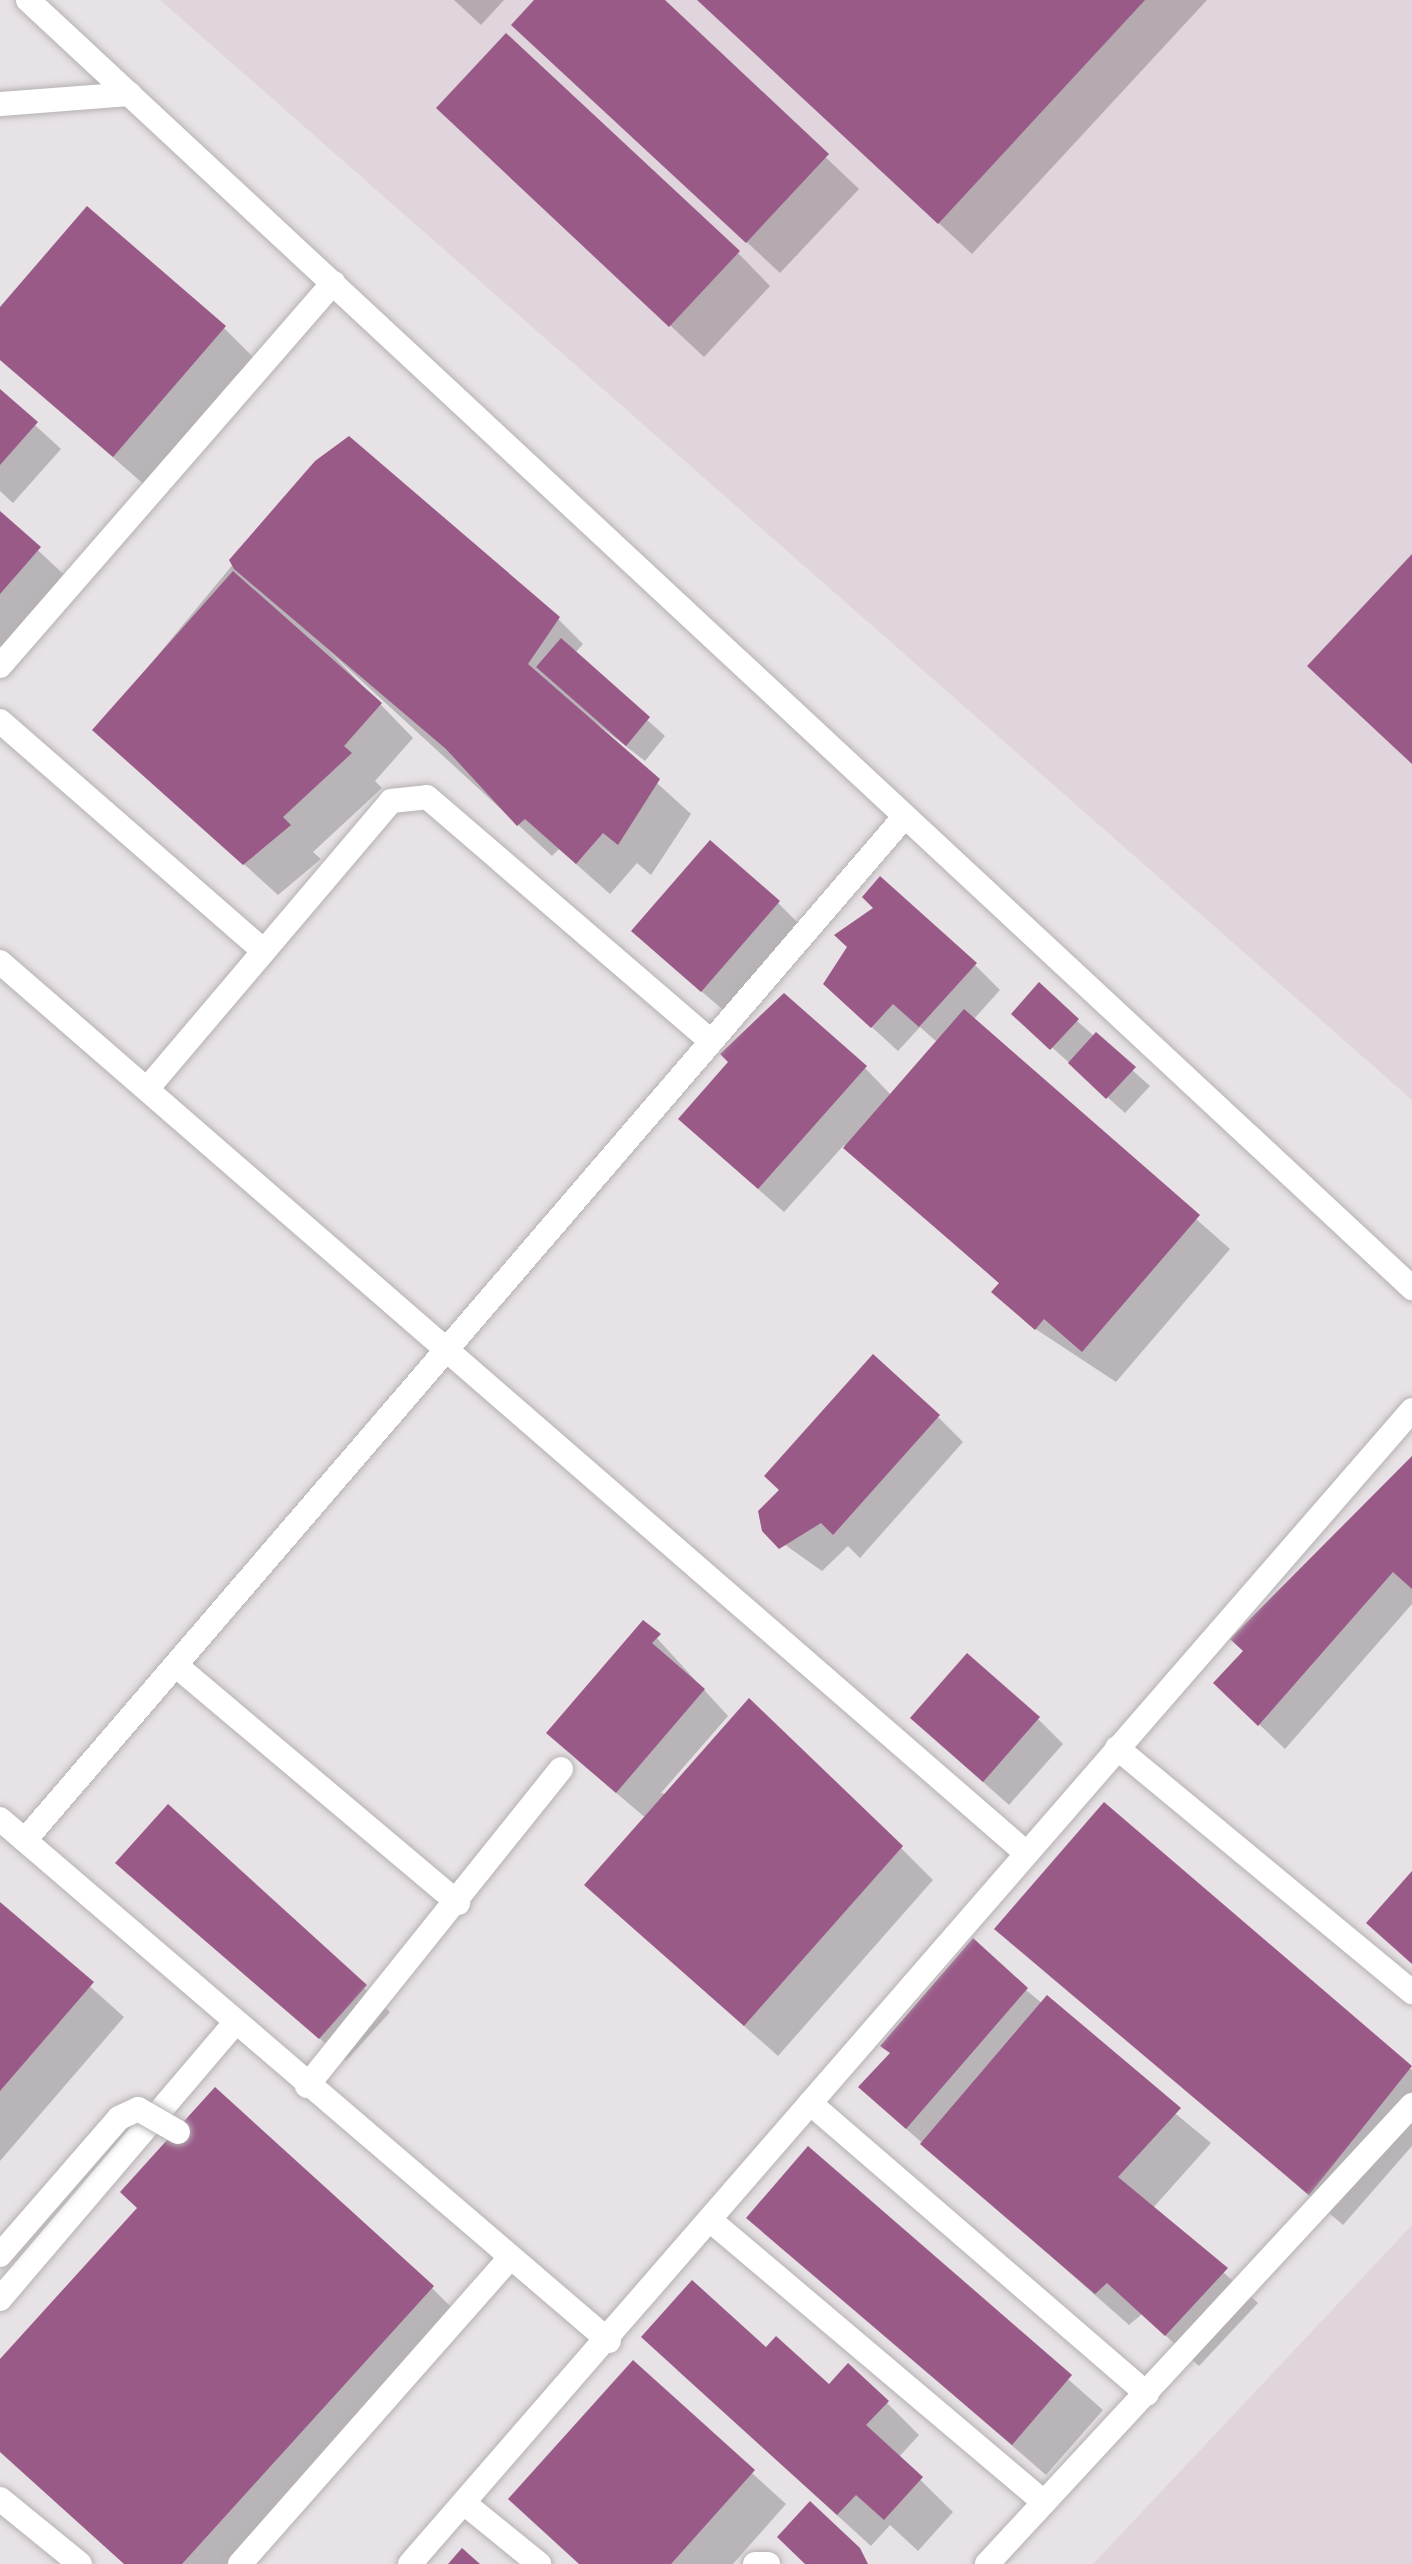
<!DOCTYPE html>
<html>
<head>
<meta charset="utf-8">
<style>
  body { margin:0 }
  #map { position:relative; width:1412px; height:2564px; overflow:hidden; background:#e7e2e5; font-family:Helvetica,sans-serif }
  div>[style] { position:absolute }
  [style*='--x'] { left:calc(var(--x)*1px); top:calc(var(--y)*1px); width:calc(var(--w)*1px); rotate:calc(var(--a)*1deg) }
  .built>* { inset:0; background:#e1d5dd }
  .shadow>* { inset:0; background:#0003 }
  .building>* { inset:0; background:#9a5a88 }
  .roads { filter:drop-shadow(0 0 3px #b6b1b4) drop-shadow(0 0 3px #b6b1b4) }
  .service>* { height:24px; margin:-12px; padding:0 12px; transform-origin:12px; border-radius:12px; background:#fff }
  .bridges { filter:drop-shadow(0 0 3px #b6b1b4) drop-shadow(0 0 3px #b6b1b4) }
  .service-bridge>* { height:24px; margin:-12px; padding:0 12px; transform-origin:12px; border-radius:12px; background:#fff }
  span { translate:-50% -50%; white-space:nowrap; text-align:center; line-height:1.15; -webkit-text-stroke:12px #f5eff3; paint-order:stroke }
</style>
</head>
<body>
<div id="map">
  <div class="built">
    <div style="clip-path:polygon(160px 0,1412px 0,1412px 1100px)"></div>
    <div style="clip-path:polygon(1412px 2225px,1412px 2564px,1093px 2564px)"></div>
  </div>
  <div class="shadow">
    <div style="clip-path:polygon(454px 0,504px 0,481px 25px)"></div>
    <div style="clip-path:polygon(539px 0,660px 0,859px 189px,780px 273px,548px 57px)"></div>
    <div style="clip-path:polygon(699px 0,1207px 0,972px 254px)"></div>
    <div style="clip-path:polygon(472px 140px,738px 253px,770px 286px,704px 357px)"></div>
    <div style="clip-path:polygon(0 312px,224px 328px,256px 360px,147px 487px,0 359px)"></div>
    <div style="clip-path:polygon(0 393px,61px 449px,13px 503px,0 491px)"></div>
    <div style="clip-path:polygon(349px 440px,558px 619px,583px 644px,574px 654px,665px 736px,645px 761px,561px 696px,691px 814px,651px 875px,637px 863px,610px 894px,559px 849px,552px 856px,329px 651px,413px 738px,375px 781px,382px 788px,313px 852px,321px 859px,278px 895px,96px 730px,315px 465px)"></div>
    <div style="clip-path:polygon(0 515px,72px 582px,0 669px)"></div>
    <div style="clip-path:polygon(778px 903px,803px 928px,728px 1014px,660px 956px)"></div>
    <div style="clip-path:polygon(975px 965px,1000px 990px,972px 1021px,1230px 1249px,1116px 1382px,1028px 1324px,1001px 1285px,844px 1145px,784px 1212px,707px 1144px,865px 1068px,892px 1096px,938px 1043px,920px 1027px,898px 1051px,852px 1009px)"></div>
    <div style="clip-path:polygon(1039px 987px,1150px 1086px,1125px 1113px,1015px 1014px)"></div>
    <div style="clip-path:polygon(938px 1417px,963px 1442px,860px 1558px,848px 1546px,822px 1571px,764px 1530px)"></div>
    <div style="clip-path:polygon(1412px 1459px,1412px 1604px,1285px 1749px,1242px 1708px,1247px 1651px,1235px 1639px)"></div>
    <div style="clip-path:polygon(644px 1624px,728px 1716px,661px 1793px,901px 1848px,933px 1880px,778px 2056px,621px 1917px,647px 1819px,575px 1758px)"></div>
    <div style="clip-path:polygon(1038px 1719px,1063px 1744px,1009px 1805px,939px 1743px)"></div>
    <div style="clip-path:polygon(1104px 1806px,1412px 2070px,1412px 2146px,1343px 2225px,998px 1929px)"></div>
    <div style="clip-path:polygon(168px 1808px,390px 2012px,346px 2061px,144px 1888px)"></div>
    <div style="clip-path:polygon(0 1906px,124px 2017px,0 2161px)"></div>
    <div style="clip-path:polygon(1026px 1990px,1211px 2143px,1152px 2209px,1258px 2303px,1199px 2366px,1142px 2314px,1129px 2325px,887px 2112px)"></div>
    <div style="clip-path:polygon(808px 2151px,1103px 2410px,1046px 2475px,750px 2218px)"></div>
    <div style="clip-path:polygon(141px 2209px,432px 2288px,464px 2320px,243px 2564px,125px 2564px,0 2451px,0 2363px)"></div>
    <div style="clip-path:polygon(766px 2352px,829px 2389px,887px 2403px,919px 2435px,898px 2458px,953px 2512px,918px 2551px,890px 2525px,871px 2546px,677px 2370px)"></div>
    <div style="clip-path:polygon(633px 2365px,786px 2504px,733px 2564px,580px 2564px)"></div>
  </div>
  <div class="building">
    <div style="clip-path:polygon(534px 0,665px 0,829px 154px,746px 243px,511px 25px)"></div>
    <div style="clip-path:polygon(697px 0,1145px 0,938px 224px)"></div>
    <div style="clip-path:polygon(506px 33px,740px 251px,669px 327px,436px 108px)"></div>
    <div style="clip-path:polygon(87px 206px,226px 326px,113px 457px,0 360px,0 307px)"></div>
    <div style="clip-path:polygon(0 389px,38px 422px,0 465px)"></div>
    <div style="clip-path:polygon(349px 436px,560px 617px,528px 664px,660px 779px,618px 845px,603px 833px,576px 864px,525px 819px,517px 826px,446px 749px,234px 569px,229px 560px,315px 461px)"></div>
    <div style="clip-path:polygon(0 511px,41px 547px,0 594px)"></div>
    <div style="clip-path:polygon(1412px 554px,1412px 764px,1307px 666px)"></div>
    <div style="clip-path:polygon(233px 571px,382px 703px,344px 746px,352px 753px,283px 817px,291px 825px,243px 865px,92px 730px)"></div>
    <div style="clip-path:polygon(561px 638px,650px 717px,626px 746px,536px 667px)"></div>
    <div style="clip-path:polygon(710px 840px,780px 901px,701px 992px,631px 931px)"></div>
    <div style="clip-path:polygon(880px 876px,977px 963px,919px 1027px,893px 1004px,871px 1028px,823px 984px,847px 947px,834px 935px,873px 908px,862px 897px)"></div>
    <div style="clip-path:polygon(1039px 982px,1079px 1019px,1050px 1050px,1011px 1014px)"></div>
    <div style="clip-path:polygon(784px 993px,867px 1066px,758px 1189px,678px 1119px,728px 1062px,720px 1054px)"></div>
    <div style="clip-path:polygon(964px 1009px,1200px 1215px,1082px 1352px,1044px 1319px,1035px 1330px,991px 1292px,999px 1283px,843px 1148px)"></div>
    <div style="clip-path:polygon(1096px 1032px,1136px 1067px,1106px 1099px,1068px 1063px)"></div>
    <div style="clip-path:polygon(873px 1354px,940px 1415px,833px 1535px,821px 1523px,779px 1549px,762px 1531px,758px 1511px,779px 1490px,764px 1476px)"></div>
    <div style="clip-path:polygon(1412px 1456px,1412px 1589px,1393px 1572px,1258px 1726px,1213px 1683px,1243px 1651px,1230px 1639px)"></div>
    <div style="clip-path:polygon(643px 1620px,661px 1634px,652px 1643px,705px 1689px,616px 1793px,546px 1733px)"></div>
    <div style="clip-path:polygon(967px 1653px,1040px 1717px,983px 1782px,910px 1718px)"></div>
    <div style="clip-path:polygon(749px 1698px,903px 1846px,744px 2026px,584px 1885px)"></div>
    <div style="clip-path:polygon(1104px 1802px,1412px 2066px,1309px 2195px,994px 1929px)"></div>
    <div style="clip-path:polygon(168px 1804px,367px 1985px,319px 2039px,115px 1863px)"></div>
    <div style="clip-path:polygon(1412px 1871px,1412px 1964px,1366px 1923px)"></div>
    <div style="clip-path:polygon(0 1902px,94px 1982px,0 2091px)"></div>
    <div style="clip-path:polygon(973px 1938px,1028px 1988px,906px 2129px,858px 2087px,890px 2053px,880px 2046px)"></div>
    <div style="clip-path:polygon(1047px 1995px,1181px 2108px,1118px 2177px,1228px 2268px,1165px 2336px,1107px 2283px,1095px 2294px,920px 2144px)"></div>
    <div style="clip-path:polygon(215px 2087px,434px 2286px,182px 2564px,124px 2564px,0 2452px,0 2359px,137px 2208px,120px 2192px)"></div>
    <div style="clip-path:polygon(808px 2146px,1072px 2375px,1012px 2445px,746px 2218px)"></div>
    <div style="clip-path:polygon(692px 2280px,766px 2347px,776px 2336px,829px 2384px,848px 2363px,889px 2401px,866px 2425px,923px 2477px,884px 2520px,856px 2495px,837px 2515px,641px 2337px)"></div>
    <div style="clip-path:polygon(633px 2360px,755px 2470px,671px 2564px,579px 2564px,508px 2499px)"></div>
    <div style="clip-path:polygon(810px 2501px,860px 2548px,868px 2564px,805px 2564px,777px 2537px)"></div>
    <div style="clip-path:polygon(462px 2548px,480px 2564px,448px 2564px)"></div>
  </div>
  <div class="roads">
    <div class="service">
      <div style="--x:28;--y:0;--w:1891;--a:42.94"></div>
      <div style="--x:0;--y:104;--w:130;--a:-4.4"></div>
      <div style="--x:0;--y:666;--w:508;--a:-48.99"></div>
      <div style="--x:0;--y:721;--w:350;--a:41.1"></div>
      <div style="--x:0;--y:962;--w:1359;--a:40.97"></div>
      <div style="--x:147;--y:1089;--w:377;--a:-49.7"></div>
      <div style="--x:391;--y:801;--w:36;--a:-6"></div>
      <div style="--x:427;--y:797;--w:373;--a:40.7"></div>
      <div style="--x:179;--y:1668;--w:365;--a:40.1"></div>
      <div style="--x:1117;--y:1748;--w:383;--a:39.6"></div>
      <div style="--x:0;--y:1819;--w:802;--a:40.6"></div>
      <div style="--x:25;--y:1840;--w:1344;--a:-49.32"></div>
      <div style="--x:307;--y:2086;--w:406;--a:-51.3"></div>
      <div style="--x:810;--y:2103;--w:445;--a:40.8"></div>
      <div style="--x:710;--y:2220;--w:437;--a:40.2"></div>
      <div style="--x:0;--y:2299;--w:362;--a:-49.6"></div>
      <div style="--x:0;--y:2499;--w:103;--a:39.1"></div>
      <div style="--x:464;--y:2503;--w:97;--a:39.1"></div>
      <div style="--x:240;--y:2564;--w:408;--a:-48.6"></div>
      <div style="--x:410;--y:2564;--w:1528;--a:-49.03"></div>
      <div style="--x:755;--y:2564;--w:13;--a:0"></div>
      <div style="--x:987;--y:2564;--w:626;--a:-47.2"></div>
    </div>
  </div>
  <div class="bridges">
    <div class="service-bridge">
      <div style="--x:0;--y:2255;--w:181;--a:-49"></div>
      <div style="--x:119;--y:2118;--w:21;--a:-25"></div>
      <div style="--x:138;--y:2109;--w:46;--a:29.9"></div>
    </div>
  </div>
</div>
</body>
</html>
